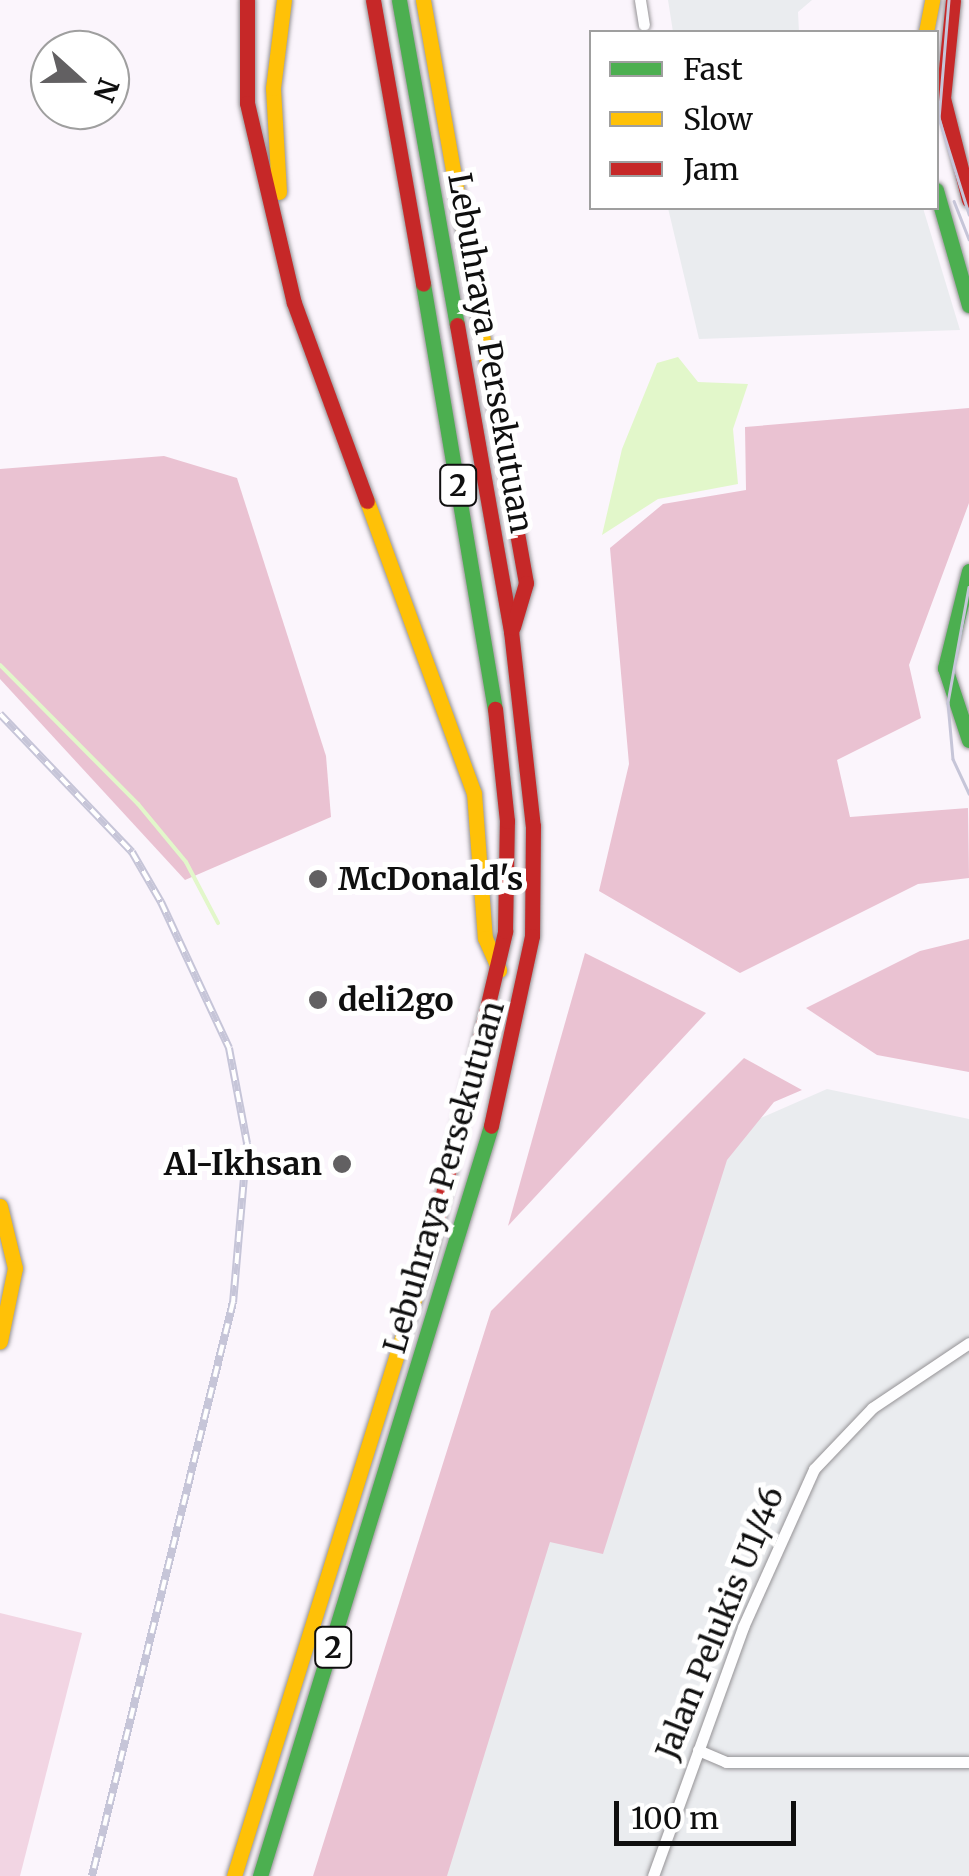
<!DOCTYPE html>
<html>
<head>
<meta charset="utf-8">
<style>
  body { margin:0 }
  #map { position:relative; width:969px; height:1876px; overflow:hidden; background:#fbf5fc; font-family:Merriweather,serif }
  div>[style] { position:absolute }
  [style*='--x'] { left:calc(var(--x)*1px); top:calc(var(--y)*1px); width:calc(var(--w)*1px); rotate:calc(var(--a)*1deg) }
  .industrial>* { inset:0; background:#eaecef }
  .green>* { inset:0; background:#f2d5e3 }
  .forest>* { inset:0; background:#eac2d2 }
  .water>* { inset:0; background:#e2f7ca }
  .stream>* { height:4px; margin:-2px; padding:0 2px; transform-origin:2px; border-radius:2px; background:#e2f7ca }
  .roads { filter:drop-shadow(0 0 2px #959396) drop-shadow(0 0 2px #959396) }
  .street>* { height:11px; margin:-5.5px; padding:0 5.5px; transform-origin:5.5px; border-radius:5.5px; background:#fefeff }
  .fast>* { height:15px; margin:-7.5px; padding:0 7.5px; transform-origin:7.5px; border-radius:7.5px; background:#4caf50 }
  .slow>* { height:15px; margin:-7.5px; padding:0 7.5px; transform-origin:7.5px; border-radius:7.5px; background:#ffc107 }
  .jam>* { height:15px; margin:-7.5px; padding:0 7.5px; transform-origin:7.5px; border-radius:7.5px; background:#c62828 }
  .tram>* { height:2.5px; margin:-1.25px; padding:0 1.25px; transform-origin:1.25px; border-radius:1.25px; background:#c6c5d8 }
  .rail>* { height:8px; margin-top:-4px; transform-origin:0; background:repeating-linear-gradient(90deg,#fff 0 11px,#c6c5d8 0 22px); box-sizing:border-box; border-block:2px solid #c6c5d8 }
  .dots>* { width:28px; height:28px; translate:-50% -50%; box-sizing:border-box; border:5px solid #fff; border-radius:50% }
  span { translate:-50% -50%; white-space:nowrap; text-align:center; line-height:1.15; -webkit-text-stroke:10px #fff; paint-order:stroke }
  .shield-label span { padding:2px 8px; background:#fff; border:2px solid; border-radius:8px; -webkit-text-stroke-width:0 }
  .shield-label { font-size:30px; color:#0f0f0f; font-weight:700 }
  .street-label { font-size:32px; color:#0f0f0f }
  .poi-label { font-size:32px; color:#0f0f0f; font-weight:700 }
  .left { translate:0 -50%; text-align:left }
  .right { translate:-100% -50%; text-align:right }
  .legend { position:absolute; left:589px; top:30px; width:350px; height:180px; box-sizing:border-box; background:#fff; border:2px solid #9f9f9f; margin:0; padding:12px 18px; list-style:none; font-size:30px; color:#0f0f0f }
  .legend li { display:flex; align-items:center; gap:20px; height:50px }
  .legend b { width:50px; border:2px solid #9f9f9f }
  .north { position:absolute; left:30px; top:30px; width:100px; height:100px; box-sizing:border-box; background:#fff; border:2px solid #9f9f9f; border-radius:50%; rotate:111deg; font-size:28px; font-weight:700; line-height:40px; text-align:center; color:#0f0f0f }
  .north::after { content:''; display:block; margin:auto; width:35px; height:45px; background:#626062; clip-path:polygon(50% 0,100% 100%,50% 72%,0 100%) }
  .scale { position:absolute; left:614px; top:1801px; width:182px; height:45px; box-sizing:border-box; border:5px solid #0f0f0f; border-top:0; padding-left:12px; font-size:30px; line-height:35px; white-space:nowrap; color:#0f0f0f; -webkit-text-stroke:8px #fff; paint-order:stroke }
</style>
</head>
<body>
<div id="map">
  <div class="industrial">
    <div style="clip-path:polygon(668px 0,812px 0,798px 12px,799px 32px,673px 32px)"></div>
    <div style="clip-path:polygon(668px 208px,923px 208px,960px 330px,699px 339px)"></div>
    <div style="clip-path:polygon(827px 1089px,969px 1119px,969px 1876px,354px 1876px,740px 1127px)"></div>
  </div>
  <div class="green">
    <div style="clip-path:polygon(0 1613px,82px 1633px,20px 1876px,0 1876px)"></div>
  </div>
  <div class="forest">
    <div style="clip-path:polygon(969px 408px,969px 503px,909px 665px,921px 718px,837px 760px,850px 817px,968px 808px,969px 878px,918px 884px,740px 973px,599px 891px,629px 764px,610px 548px,663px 504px,746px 490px,745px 427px)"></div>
    <div style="clip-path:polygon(164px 456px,237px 478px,326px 756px,331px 817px,185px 880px,0 679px,0 469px)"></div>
    <div style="clip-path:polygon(969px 939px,969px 1072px,877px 1055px,806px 1008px,920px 951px)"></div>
    <div style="clip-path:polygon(585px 953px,706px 1013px,508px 1226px,555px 1058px)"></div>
    <div style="clip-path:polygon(744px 1058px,802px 1090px,774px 1102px,727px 1160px,603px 1554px,550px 1542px,447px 1876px,313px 1876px,491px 1311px)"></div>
  </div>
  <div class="water">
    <div style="clip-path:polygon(678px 357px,698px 382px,748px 384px,733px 429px,738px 484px,658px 499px,602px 535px,622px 449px,657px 363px)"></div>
  </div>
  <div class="stream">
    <div style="--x:0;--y:665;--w:196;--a:45.2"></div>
    <div style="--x:138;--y:804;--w:75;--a:50.4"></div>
    <div style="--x:186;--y:862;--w:69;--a:62.3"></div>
  </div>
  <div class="roads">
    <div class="street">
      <div style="--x:640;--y:0;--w:25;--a:81"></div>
      <div style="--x:698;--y:1750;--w:30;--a:23"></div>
      <div style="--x:726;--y:1762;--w:243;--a:0"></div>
      <div style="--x:653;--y:1876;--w:265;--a:-70.1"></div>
      <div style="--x:743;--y:1627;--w:173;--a:-65.8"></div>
      <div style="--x:814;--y:1469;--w:84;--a:-46.4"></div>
      <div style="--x:872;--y:1408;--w:117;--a:-33.8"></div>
    </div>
    <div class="fast">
      <div style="--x:399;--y:0;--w:330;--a:79.9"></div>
      <div style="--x:936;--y:190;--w:120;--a:74"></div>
      <div style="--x:423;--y:284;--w:431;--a:80.4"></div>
      <div style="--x:969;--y:571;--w:100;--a:103.9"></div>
      <div style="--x:945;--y:668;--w:76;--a:71.6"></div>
      <div style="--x:260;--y:1876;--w:785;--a:-72.88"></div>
    </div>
    <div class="slow">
      <div style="--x:423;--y:0;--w:507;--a:80"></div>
      <div style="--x:926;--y:32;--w:33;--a:-79"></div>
      <div style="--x:279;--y:192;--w:104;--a:-93.3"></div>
      <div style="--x:273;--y:88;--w:89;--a:-82.9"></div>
      <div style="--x:367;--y:501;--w:311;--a:69.9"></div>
      <div style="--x:474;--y:793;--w:145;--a:85.7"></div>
      <div style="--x:485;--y:938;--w:35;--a:66"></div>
      <div style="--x:0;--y:1206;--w:64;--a:76.4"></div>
      <div style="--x:15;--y:1268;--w:75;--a:101.6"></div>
      <div style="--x:234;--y:1876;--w:661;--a:-72.66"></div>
    </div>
    <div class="jam">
      <div style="--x:247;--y:0;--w:103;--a:90"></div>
      <div style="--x:247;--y:103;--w:205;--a:76.8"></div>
      <div style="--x:294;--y:303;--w:211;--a:69.8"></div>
      <div style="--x:373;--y:0;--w:288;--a:80"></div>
      <div style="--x:953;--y:0;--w:99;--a:95.8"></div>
      <div style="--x:943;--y:98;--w:105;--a:75.7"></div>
      <div style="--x:457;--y:325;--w:311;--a:80"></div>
      <div style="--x:511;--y:631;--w:196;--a:83.6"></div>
      <div style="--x:533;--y:826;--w:110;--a:90.5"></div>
      <div style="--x:532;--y:936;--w:194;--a:102.2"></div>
      <div style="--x:511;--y:499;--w:85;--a:79.9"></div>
      <div style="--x:526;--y:583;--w:46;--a:106.5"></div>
      <div style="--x:431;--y:1245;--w:323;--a:-76.7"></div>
      <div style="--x:505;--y:931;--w:110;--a:-89"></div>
      <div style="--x:507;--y:821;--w:113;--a:-96.1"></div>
    </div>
  </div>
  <div class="tram">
    <div style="--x:949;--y:0;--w:118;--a:94.8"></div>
    <div style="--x:939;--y:118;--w:101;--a:72.6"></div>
    <div style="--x:954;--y:201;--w:41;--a:68.5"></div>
    <div style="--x:969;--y:587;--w:118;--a:100.3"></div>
    <div style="--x:948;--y:703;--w:56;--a:84.9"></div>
    <div style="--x:953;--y:759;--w:38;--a:65"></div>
  </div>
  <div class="rail">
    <div style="--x:0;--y:714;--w:191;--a:46.3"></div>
    <div style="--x:132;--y:852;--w:58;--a:59.9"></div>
    <div style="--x:161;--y:902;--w:161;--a:65"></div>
    <div style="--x:229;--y:1048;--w:97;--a:79.3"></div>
    <div style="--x:247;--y:1143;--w:160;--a:95"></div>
    <div style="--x:233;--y:1302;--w:591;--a:103.8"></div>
  </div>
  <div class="dots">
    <div style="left:318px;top:879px;background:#626062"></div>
    <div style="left:318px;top:1000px;background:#626062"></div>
    <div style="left:342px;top:1164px;background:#626062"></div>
  </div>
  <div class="shield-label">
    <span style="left:458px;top:485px">2</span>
    <span style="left:333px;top:1647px">2</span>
  </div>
  <div class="street-label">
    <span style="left:490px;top:353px;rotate:80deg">Lebuhraya Persekutuan</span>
    <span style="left:444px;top:1177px;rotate:-74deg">Lebuhraya Persekutuan</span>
    <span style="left:720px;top:1623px;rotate:-68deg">Jalan Pelukis U1/46</span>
  </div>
  <div class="poi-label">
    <span class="left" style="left:338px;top:879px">McDonald's</span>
    <span class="left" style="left:338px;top:1000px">deli2go</span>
    <span class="right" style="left:322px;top:1164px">Al-Ikhsan</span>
  </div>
  <ul class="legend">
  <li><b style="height:12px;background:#4caf50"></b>Fast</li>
  <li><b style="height:12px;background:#ffc107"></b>Slow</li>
  <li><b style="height:12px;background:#c62828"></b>Jam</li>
  </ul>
  <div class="north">N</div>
  <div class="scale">100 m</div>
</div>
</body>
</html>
